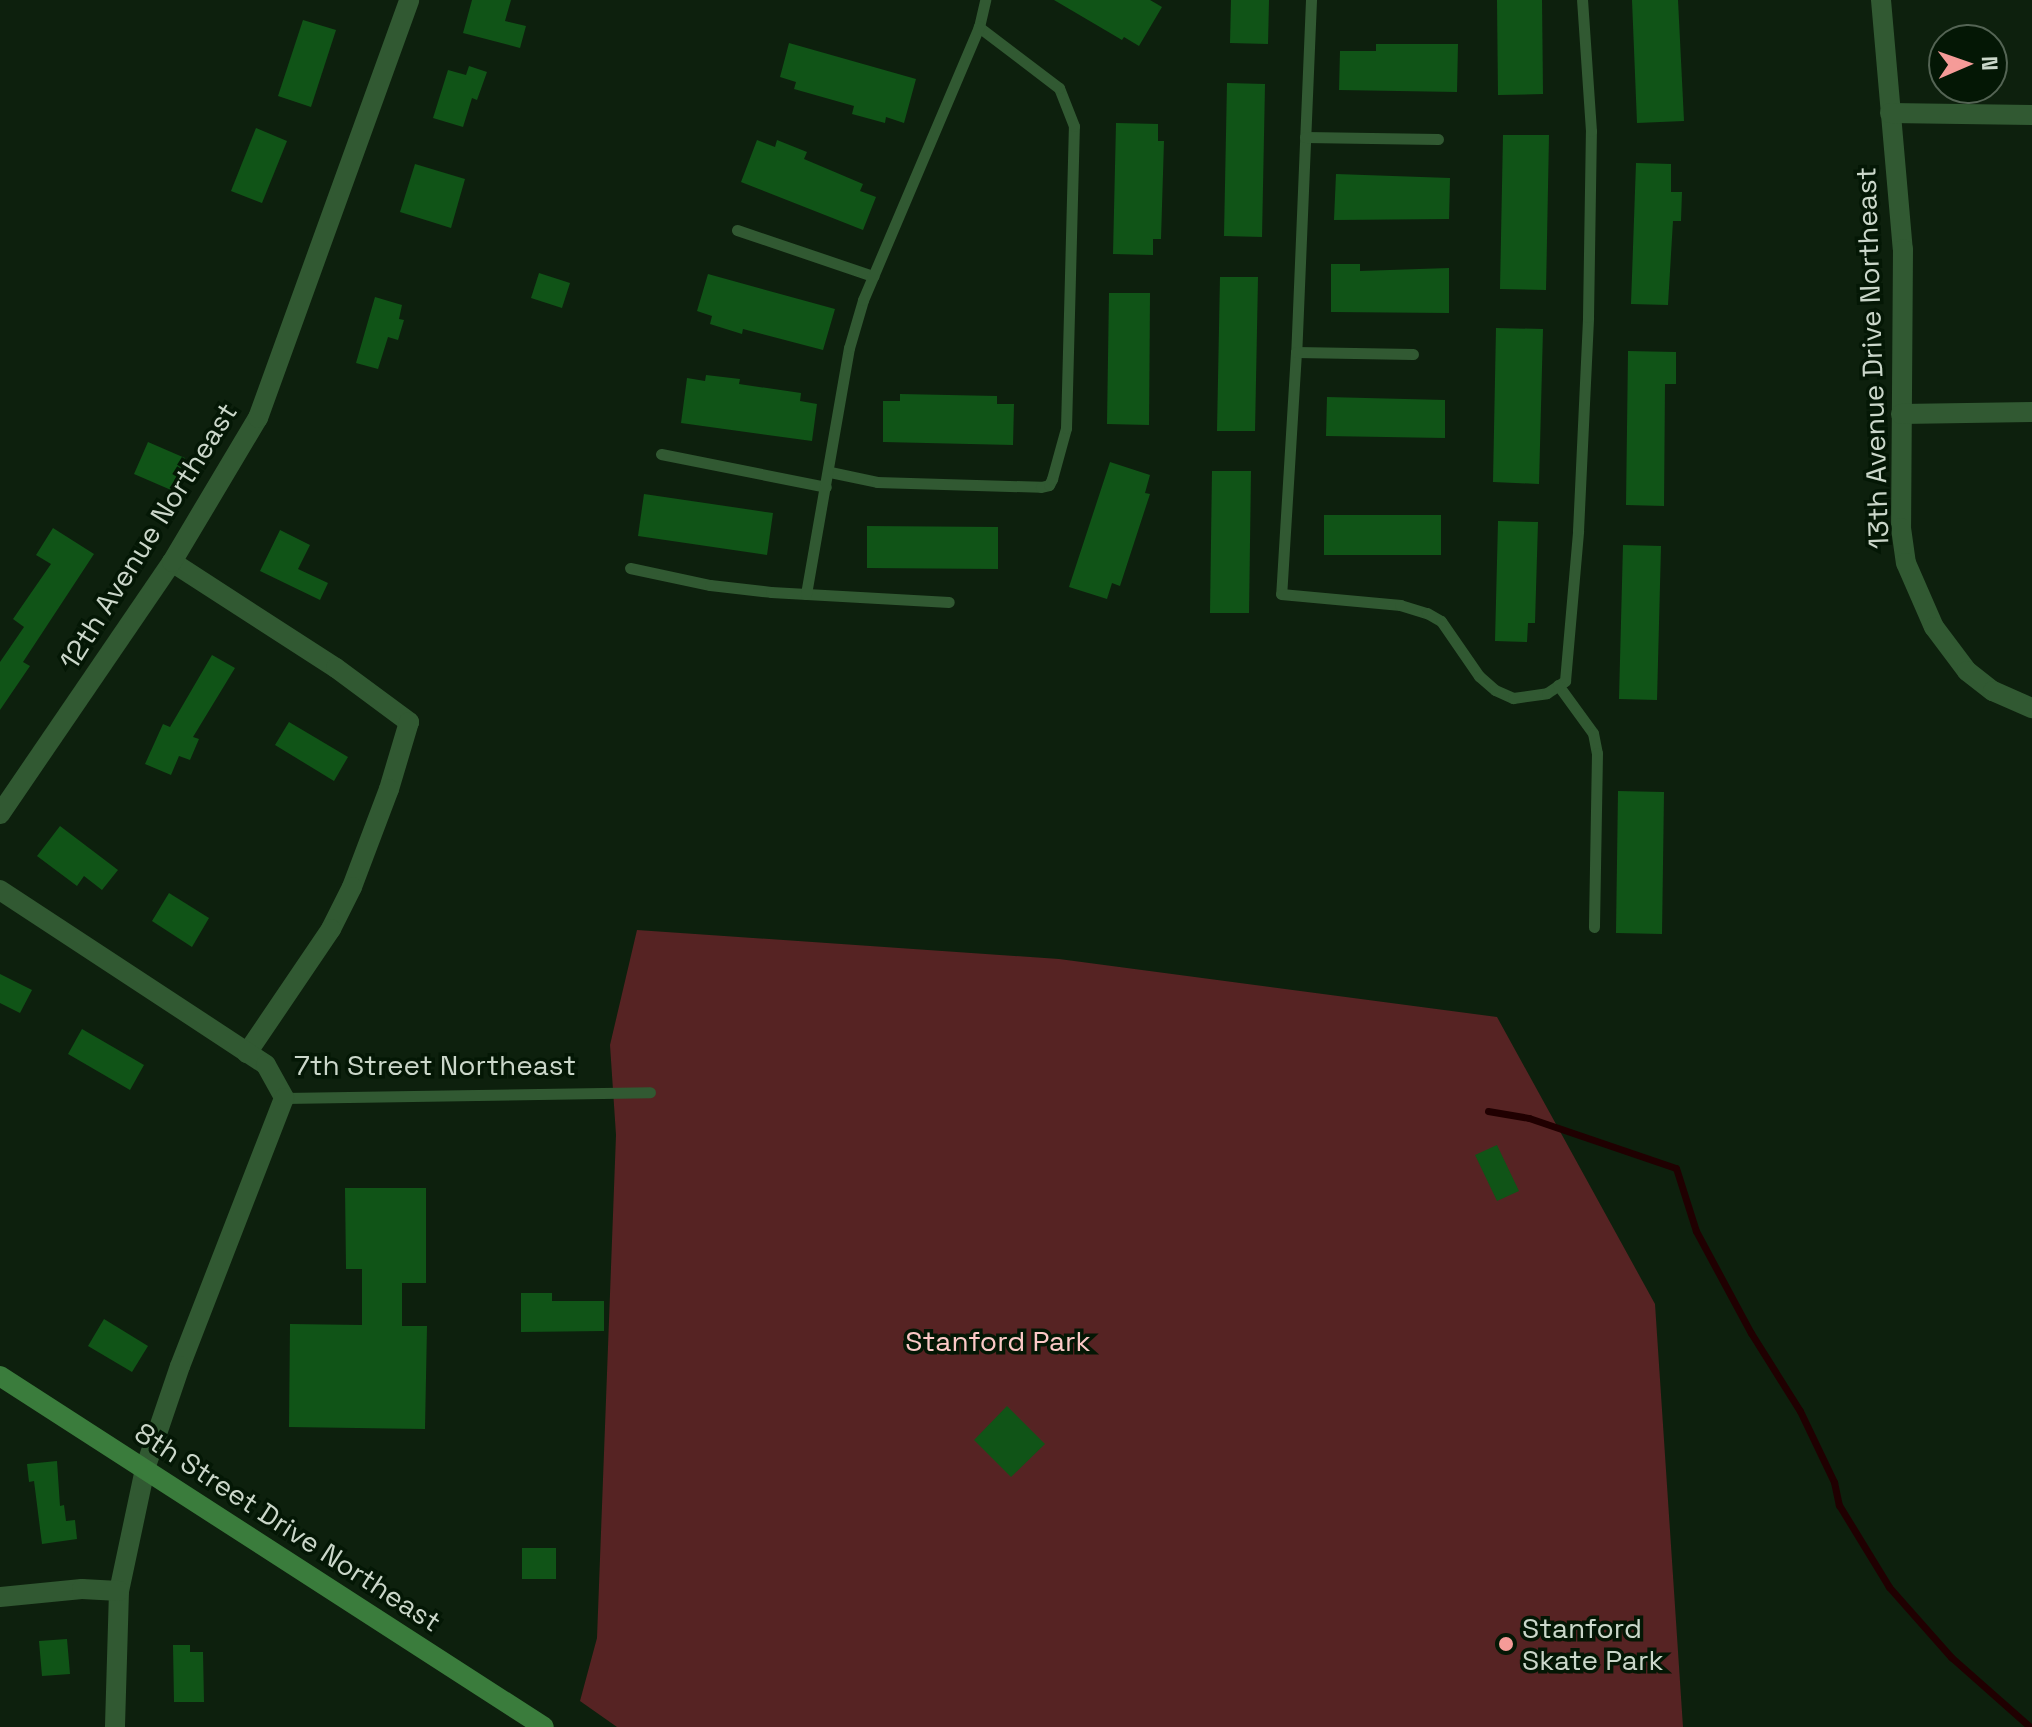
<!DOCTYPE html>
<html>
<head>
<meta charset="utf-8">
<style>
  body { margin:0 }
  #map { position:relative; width:2032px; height:1727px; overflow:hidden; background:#0d200d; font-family:"Space Grotesk",sans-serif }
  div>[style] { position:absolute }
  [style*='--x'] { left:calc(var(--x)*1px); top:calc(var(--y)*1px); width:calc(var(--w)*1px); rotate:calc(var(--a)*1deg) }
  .green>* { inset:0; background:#562323 }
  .stream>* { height:7px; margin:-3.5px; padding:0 3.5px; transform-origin:3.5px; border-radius:3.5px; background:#200001 }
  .building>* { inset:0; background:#105417 }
  .service>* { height:11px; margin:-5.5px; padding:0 5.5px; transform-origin:5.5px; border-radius:5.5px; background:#315932 }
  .minor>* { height:20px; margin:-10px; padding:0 10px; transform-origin:10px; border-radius:10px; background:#315932 }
  .secondary>* { height:20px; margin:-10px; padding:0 10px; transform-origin:10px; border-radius:10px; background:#3a7c3c }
  .dots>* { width:22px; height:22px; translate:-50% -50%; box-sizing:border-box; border:4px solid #041705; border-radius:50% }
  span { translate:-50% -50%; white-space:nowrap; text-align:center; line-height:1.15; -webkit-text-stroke:7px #041705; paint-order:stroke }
  .street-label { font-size:28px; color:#cbd7ca }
  .park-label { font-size:28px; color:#fcc9c7 }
  .poi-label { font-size:28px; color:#cbd7ca }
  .left { translate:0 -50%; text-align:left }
  .north { position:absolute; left:1928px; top:24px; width:80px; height:80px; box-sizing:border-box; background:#041705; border:2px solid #546454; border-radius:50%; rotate:88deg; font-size:22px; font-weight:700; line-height:32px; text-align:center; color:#cbd7ca }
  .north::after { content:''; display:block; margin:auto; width:28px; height:36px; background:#f59b98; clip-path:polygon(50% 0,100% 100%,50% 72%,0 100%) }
</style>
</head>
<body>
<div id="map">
  <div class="green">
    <div style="clip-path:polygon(637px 930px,1059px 959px,1497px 1017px,1655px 1304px,1683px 1727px,617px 1727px,580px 1701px,597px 1638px,616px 1135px,610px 1045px)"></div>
  </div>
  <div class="stream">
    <div style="--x:1488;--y:1111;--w:42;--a:9.7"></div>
    <div style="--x:1529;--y:1118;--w:155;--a:18.8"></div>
    <div style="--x:1676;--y:1168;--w:66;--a:72.4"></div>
    <div style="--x:1696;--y:1231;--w:116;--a:61.7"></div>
    <div style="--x:1751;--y:1333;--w:92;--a:57.9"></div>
    <div style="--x:1800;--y:1411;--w:79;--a:64.4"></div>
    <div style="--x:1834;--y:1482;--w:24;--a:78"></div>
    <div style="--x:1839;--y:1505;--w:96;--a:58.6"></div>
    <div style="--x:1889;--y:1587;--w:94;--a:48.5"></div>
    <div style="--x:1951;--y:1657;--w:106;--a:41.5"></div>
  </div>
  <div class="building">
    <div style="clip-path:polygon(472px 0,511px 0,505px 21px,526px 26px,520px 48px,463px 33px)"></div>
    <div style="clip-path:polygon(1054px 0,1150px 0,1162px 7px,1139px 46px,1124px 37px,1122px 40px)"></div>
    <div style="clip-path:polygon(1231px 0,1269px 0,1268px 44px,1230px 43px)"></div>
    <div style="clip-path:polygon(1497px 0,1542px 0,1543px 94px,1498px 95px)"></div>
    <div style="clip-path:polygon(1632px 0,1678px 0,1684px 121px,1637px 123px)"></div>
    <div style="clip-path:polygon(303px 20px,336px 30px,311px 107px,278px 96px)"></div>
    <div style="clip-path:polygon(789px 43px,916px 79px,904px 123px,886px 117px,885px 123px,852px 114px,854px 106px,794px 89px,796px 82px,780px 77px)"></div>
    <div style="clip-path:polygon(1376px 44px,1458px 44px,1457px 92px,1339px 90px,1340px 51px,1376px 51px)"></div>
    <div style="clip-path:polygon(469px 66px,487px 72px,477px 100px,472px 98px,463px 127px,433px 118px,448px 70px,466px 75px)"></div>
    <div style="clip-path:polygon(1227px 83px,1265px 84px,1262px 237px,1224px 236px)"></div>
    <div style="clip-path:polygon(1116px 123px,1158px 124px,1158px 141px,1164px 141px,1161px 239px,1153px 239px,1153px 255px,1113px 254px)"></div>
    <div style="clip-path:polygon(256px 128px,287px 141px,262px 203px,231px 191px)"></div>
    <div style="clip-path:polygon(1503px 135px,1549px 135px,1546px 290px,1500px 289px)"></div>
    <div style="clip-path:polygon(757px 140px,775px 147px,777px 140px,807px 152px,804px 159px,863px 184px,860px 191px,876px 197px,863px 230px,741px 182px)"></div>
    <div style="clip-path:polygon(1636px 163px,1671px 164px,1671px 192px,1682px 192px,1681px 221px,1673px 221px,1668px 305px,1631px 304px)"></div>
    <div style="clip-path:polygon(415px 164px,465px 179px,451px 228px,400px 212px)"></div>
    <div style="clip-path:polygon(1336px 174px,1450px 178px,1449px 219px,1334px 220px)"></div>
    <div style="clip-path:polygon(1331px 264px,1360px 264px,1360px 271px,1449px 268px,1449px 313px,1331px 312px)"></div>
    <div style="clip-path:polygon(539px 273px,570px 283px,562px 308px,531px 298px)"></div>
    <div style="clip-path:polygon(708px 274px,835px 309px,823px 350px,743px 329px,742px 334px,710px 324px,712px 316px,697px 311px)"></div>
    <div style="clip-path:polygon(1220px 277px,1258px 277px,1255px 431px,1217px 431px)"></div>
    <div style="clip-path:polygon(1109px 293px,1150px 293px,1149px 425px,1107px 424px)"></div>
    <div style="clip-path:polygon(375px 297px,402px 305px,399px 319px,404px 320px,398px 340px,388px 337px,378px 369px,356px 363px)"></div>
    <div style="clip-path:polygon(1496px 328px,1543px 329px,1539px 484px,1493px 482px)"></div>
    <div style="clip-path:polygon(1628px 351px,1676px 352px,1676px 384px,1665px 384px,1664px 506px,1626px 505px)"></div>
    <div style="clip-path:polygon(706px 375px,740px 379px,739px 384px,801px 393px,800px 401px,817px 404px,812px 441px,681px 423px,687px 378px,705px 381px)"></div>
    <div style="clip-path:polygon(900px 394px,997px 396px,997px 404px,1014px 404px,1013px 445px,883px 442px,883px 401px,900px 401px)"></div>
    <div style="clip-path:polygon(1327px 397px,1445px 400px,1445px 438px,1326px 436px)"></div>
    <div style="clip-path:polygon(148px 442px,185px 458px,171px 490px,134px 474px)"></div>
    <div style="clip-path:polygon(1110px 462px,1150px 475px,1145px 493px,1150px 494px,1120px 586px,1112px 583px,1107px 599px,1069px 587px)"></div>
    <div style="clip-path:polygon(1212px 471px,1251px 471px,1249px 613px,1210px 613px)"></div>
    <div style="clip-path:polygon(644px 494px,773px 513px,767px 555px,638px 536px)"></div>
    <div style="clip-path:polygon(1324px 515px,1441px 515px,1441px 555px,1324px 555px)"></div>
    <div style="clip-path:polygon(1498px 521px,1538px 522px,1535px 623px,1528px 623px,1527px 642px,1495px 641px)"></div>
    <div style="clip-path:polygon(867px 526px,998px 527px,998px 569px,867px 568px)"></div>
    <div style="clip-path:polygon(53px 528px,94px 554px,23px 662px,30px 666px,0 710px,0 662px,24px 627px,13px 619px,51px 564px,36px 555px)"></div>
    <div style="clip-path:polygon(280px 530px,310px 545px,298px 569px,328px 583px,320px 600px,260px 571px)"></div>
    <div style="clip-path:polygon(1623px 545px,1661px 546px,1657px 700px,1619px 699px)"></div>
    <div style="clip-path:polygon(212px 655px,235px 668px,193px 737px,199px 739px,190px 760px,179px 756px,171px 775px,145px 764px,163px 724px,170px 727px)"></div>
    <div style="clip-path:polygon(289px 722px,348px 757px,334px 781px,275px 745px)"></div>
    <div style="clip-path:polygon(1618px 791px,1664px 792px,1662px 934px,1616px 933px)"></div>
    <div style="clip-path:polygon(60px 826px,118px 870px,102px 890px,84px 876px,77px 886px,37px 856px)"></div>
    <div style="clip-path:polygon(169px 893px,209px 918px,192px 947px,152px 921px)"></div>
    <div style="clip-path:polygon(0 974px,32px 990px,20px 1013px,0 1003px)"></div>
    <div style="clip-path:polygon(82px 1029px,144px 1065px,130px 1090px,68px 1054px)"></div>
    <div style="clip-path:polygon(1497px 1145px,1519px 1191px,1497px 1201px,1475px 1155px)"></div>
    <div style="clip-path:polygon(345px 1188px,426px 1188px,426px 1283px,402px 1283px,402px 1326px,427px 1326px,425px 1429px,289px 1427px,290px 1324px,362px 1325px,362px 1269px,346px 1269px)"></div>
    <div style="clip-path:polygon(521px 1293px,552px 1293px,552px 1301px,604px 1301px,604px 1331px,521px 1332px)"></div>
    <div style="clip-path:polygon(104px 1319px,148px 1346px,132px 1372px,88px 1346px)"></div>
    <div style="clip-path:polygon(1007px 1406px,1045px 1444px,1011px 1477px,974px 1440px)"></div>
    <div style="clip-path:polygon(57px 1461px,60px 1506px,64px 1505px,66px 1521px,75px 1520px,77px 1539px,42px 1544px,34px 1481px,29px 1482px,27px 1464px)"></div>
    <div style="clip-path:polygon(522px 1548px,556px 1548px,556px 1579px,522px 1579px)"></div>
    <div style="clip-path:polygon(67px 1639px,70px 1674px,42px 1676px,39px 1641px)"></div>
    <div style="clip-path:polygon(173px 1645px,190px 1645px,190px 1652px,203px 1652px,204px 1702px,174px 1702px)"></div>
  </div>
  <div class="service">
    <div style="--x:1311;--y:0;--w:352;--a:92.4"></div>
    <div style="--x:1296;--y:352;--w:242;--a:93.5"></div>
    <div style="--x:1281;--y:594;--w:120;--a:5.3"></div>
    <div style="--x:1400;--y:605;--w:28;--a:17"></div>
    <div style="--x:1427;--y:613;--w:16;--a:30"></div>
    <div style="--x:1441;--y:621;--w:67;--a:55.4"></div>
    <div style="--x:1479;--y:676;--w:21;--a:41"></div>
    <div style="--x:1495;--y:690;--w:20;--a:24"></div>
    <div style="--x:1513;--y:698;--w:34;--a:-8"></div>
    <div style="--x:1547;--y:693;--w:22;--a:-34"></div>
    <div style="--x:1565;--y:681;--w:151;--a:-85"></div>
    <div style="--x:1578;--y:531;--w:214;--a:-87.3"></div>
    <div style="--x:1588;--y:317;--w:186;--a:-89.1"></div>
    <div style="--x:1591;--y:131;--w:131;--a:-93.9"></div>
    <div style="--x:1305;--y:137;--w:133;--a:0.9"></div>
    <div style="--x:737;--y:230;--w:144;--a:18.7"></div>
    <div style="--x:1296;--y:352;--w:117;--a:1"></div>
    <div style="--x:661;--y:454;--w:168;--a:11.3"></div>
    <div style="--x:830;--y:472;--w:48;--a:12"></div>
    <div style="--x:877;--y:482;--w:164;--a:1.7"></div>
    <div style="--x:1041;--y:487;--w:8;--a:-14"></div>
    <div style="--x:1049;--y:485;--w:7;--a:-63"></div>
    <div style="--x:1052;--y:479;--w:53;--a:-74.6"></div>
    <div style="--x:1066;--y:428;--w:302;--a:-88.5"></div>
    <div style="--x:1074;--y:126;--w:41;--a:-111.5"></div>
    <div style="--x:1059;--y:88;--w:101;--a:-142.7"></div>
    <div style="--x:979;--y:27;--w:28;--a:-77"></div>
    <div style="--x:630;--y:568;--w:82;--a:12"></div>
    <div style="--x:710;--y:585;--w:61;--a:6.5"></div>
    <div style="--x:771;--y:592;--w:178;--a:3.2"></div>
    <div style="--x:806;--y:594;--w:250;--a:-80.1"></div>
    <div style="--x:849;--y:348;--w:50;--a:-73.7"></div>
    <div style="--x:863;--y:300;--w:297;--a:-67"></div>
    <div style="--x:1558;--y:685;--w:59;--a:53.9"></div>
    <div style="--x:1593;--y:733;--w:20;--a:79"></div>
    <div style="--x:1597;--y:753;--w:174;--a:91"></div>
    <div style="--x:284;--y:1098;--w:366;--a:-0.9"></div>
  </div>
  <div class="minor">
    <div style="--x:1881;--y:0;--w:250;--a:85"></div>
    <div style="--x:1903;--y:249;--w:279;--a:90.4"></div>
    <div style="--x:1901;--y:528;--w:35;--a:82"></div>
    <div style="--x:1906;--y:563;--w:70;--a:66.4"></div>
    <div style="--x:1934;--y:627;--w:55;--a:53.1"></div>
    <div style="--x:1967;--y:671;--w:33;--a:38"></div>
    <div style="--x:1993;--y:691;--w:43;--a:23.6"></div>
    <div style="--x:1890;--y:113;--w:142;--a:0.8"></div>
    <div style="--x:1901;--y:414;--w:131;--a:-0.9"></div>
    <div style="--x:172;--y:562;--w:195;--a:32.9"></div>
    <div style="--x:336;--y:668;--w:91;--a:36.5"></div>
    <div style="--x:409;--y:722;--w:70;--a:106.6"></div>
    <div style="--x:389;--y:789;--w:105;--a:110.7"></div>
    <div style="--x:352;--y:887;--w:47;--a:116.6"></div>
    <div style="--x:331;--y:929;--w:150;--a:124.1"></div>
    <div style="--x:0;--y:814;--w:305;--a:-55.7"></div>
    <div style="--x:172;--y:562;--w:168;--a:-59.2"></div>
    <div style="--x:258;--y:418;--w:444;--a:-70.1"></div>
    <div style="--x:0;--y:890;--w:318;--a:33.3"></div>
    <div style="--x:266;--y:1065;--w:38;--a:61"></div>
    <div style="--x:284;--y:1098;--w:287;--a:111.2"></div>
    <div style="--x:180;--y:1366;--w:109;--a:108.8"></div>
    <div style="--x:145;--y:1469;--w:125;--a:102"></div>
    <div style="--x:119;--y:1591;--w:136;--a:91.7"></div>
    <div style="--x:0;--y:1597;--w:82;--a:-5.6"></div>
    <div style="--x:82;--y:1589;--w:37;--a:3"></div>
  </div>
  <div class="secondary">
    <div style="--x:0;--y:1376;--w:647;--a:32.83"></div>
  </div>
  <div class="dots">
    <div style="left:1506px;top:1644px;background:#f59b98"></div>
  </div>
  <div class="street-label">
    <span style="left:1872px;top:358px;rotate:-92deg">13th Avenue Drive Northeast</span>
    <span style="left:148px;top:536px;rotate:-58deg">12th Avenue Northeast</span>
    <span style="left:435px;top:1065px">7th Street Northeast</span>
    <span style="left:288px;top:1527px;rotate:33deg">8th Street Drive Northeast</span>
  </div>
  <div class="park-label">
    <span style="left:998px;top:1341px">Stanford Park</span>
  </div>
  <div class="poi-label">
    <span class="left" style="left:1522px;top:1644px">Stanford<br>Skate Park</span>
  </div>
  <div class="north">N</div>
</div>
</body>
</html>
